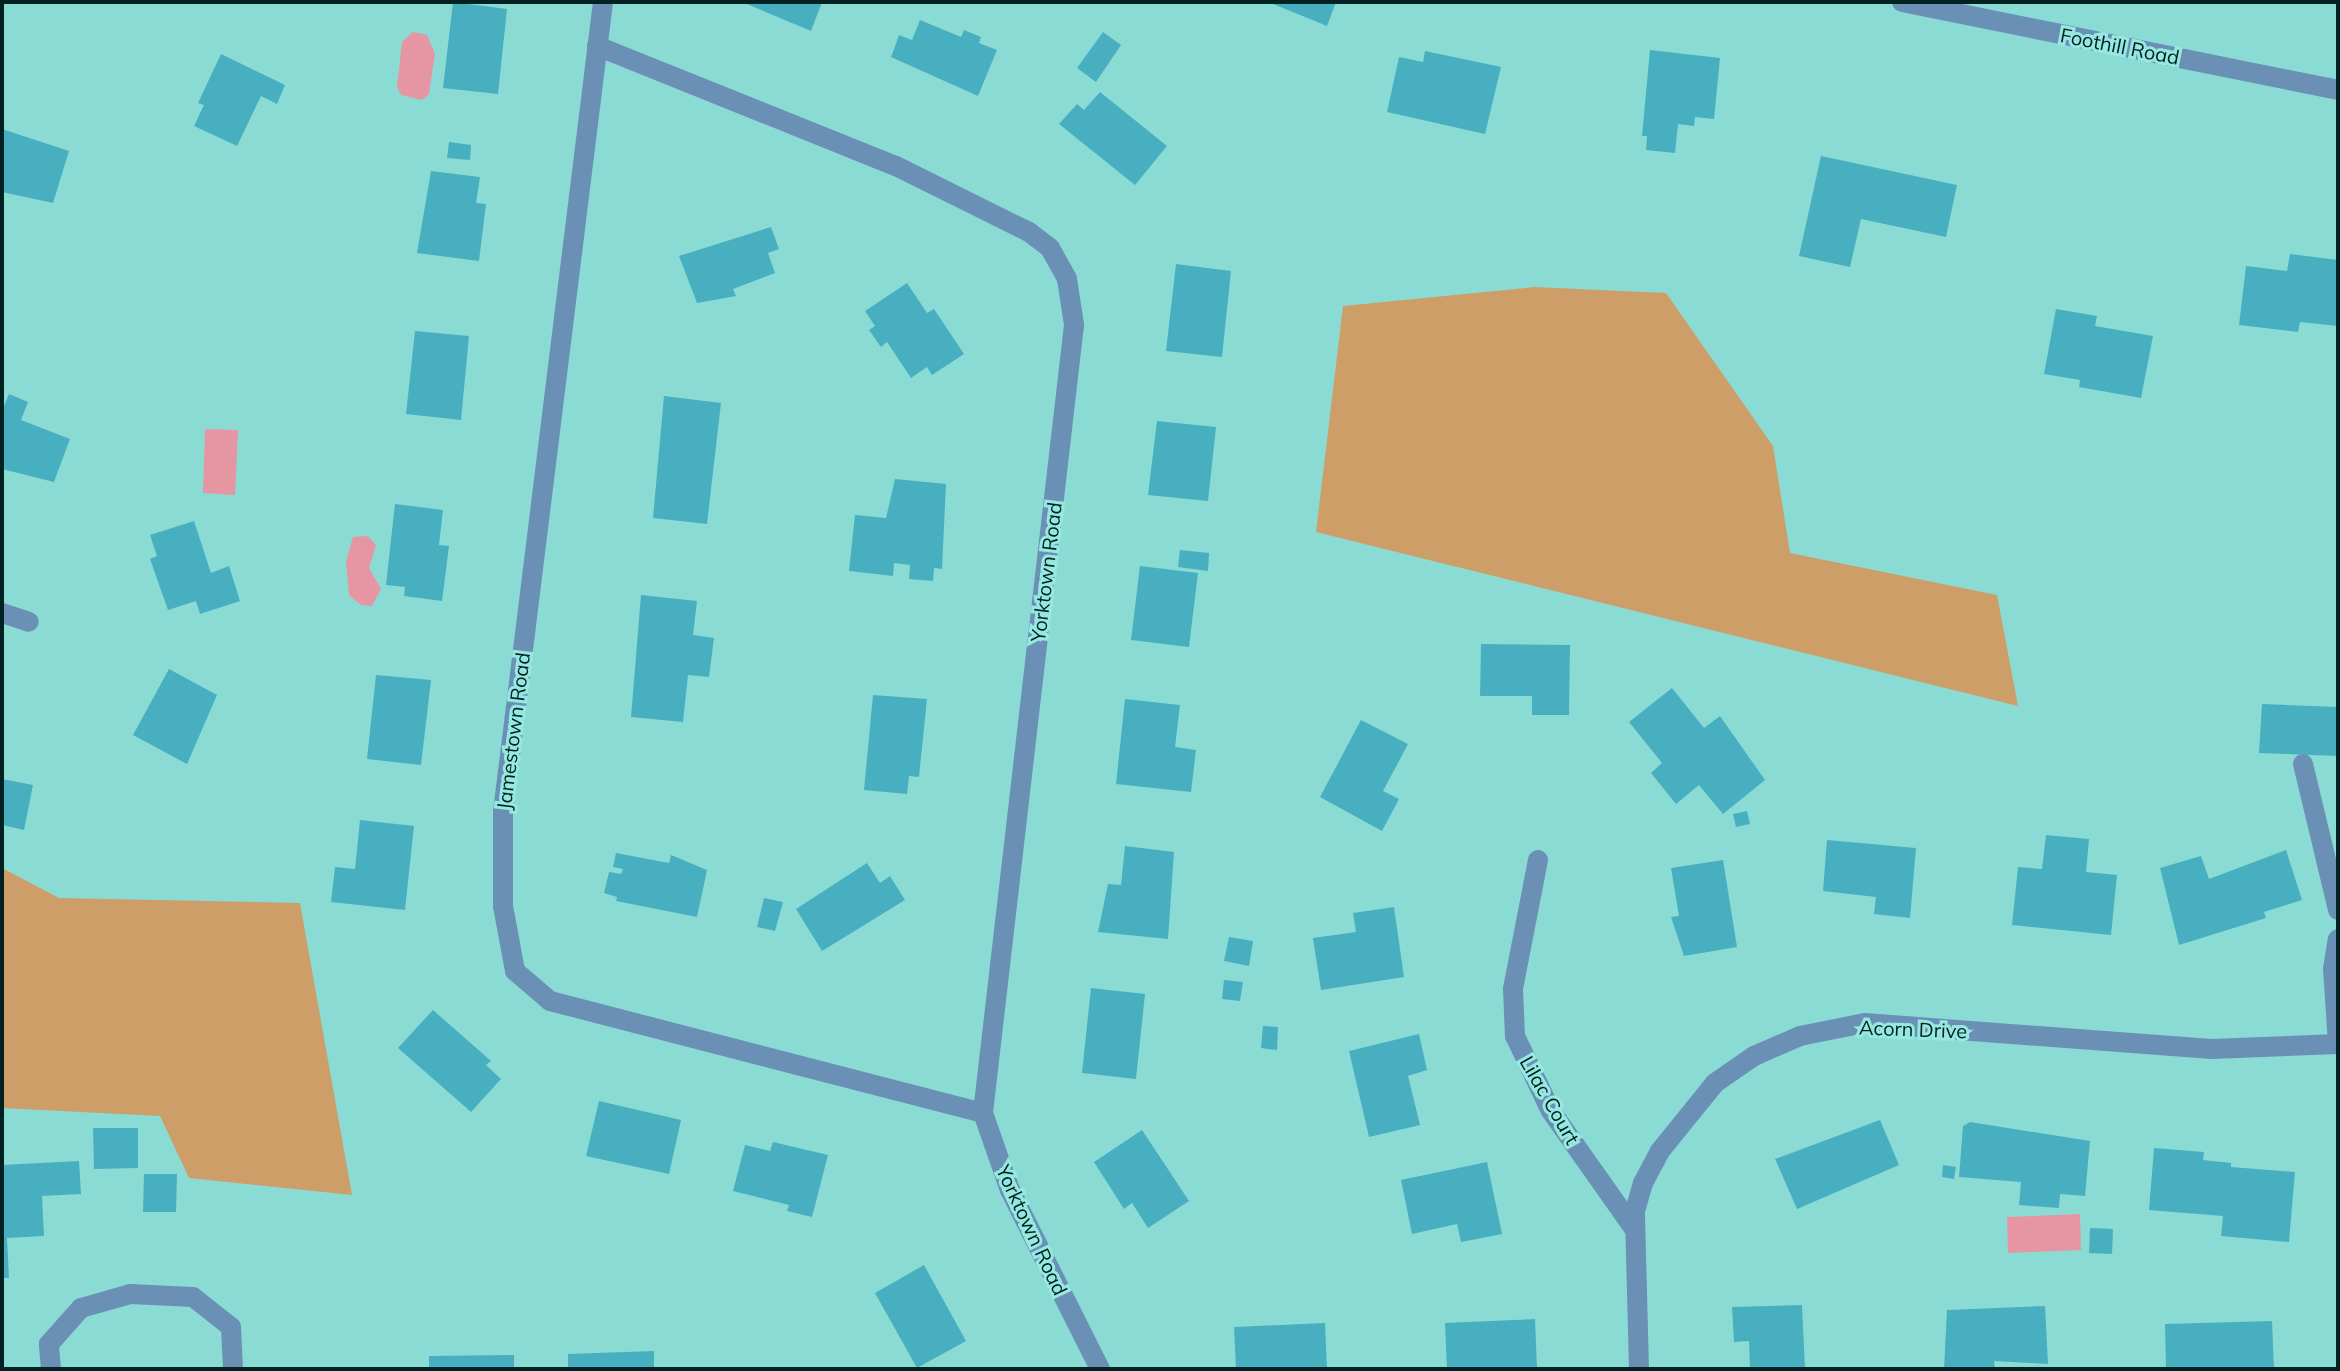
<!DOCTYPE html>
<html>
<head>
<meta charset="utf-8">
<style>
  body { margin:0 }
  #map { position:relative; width:2340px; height:1371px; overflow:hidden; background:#8bdbd5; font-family:Mulish,sans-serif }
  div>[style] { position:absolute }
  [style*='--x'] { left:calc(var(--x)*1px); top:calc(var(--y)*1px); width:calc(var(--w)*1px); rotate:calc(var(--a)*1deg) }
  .green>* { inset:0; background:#cd9e68 }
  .water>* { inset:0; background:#e696a2 }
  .building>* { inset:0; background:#48afc0 }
  .minor>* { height:20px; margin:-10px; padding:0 10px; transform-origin:10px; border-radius:10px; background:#6b90b6 }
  span { translate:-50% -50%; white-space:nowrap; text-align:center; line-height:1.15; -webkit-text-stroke:6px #98e8e2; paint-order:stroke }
  .street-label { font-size:20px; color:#002321 }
  .frame { position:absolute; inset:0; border:4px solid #002321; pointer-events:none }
</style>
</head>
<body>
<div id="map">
  <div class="green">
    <div style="clip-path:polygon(1535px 287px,1666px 293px,1773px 446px,1790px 553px,1997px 595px,2018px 706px,1316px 532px,1343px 306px)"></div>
    <div style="clip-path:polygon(2px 868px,59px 898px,300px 903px,352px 1195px,189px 1178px,160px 1116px,2px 1108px)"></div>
  </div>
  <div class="water">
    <div style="clip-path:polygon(413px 32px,427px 35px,435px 54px,429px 94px,422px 100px,401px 95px,397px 87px,402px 42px)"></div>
    <div style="clip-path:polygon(205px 429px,238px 430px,235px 495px,203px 493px)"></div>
    <div style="clip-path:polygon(368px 536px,376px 545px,369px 568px,381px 589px,372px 606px,361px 605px,349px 595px,346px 561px,353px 537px)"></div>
    <div style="clip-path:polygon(2080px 1214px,2081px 1250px,2008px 1253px,2007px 1217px)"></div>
  </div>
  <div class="building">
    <div style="clip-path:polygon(453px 2px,507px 9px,498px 94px,443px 88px)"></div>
    <div style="clip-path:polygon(742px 2px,822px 2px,811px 31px)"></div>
    <div style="clip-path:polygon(1268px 2px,1336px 2px,1327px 26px)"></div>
    <div style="clip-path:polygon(920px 20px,961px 37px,964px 30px,981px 37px,979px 43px,997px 50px,978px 96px,891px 57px,899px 35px,912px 40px)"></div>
    <div style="clip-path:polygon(1103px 32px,1121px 45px,1096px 82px,1077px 68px)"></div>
    <div style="clip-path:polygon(1650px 50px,1720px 58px,1714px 119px,1695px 117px,1694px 126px,1678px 124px,1675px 153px,1646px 150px,1647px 136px,1642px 136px)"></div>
    <div style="clip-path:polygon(1425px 51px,1501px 67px,1485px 134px,1387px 112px,1399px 57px,1423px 62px)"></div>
    <div style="clip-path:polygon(221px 54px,285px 85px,277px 104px,261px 96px,237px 146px,194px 126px,204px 105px,198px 103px)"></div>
    <div style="clip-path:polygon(1100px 92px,1167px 146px,1135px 185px,1059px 124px,1077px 104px,1084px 110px)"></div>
    <div style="clip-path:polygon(2px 129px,69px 151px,53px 203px,2px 192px)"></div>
    <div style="clip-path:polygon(449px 142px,471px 145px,470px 160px,447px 158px)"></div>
    <div style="clip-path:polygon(1821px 156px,1957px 185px,1946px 237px,1861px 219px,1850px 267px,1799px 256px)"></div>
    <div style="clip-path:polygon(431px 171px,480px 177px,476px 203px,486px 204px,479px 261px,417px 253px)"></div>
    <div style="clip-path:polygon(771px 227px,779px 249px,768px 253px,775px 273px,733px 289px,736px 296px,697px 303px,679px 256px)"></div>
    <div style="clip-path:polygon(2290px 254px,2338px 260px,2338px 326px,2300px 322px,2298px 332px,2239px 325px,2246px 266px,2287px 271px)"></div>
    <div style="clip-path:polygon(1176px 264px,1231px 271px,1222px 357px,1166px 351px)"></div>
    <div style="clip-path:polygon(907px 283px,927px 313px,934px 309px,964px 354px,932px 375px,927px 367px,911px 378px,887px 342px,881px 347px,869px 330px,875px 326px,865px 311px)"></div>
    <div style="clip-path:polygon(2056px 309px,2097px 316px,2095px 326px,2153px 336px,2141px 398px,2079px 387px,2080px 380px,2044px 374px)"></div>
    <div style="clip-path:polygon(415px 331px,469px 336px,461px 420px,406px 414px)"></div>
    <div style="clip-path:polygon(9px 394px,28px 402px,21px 420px,70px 439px,54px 482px,2px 469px,2px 411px)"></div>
    <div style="clip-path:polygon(664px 396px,721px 403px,707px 524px,653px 518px)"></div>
    <div style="clip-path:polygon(1157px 421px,1216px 427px,1208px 501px,1148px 495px)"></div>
    <div style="clip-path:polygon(895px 479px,946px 484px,942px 569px,934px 568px,933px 581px,909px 579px,910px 565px,894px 563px,893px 576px,849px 571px,855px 515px,886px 518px)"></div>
    <div style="clip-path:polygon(395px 504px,443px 510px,439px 545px,449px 546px,442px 601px,404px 596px,405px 587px,386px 585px)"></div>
    <div style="clip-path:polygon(194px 521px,211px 573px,229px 566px,240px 601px,200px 614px,196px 601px,168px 610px,150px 559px,157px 556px,150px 535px)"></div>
    <div style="clip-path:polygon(1180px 550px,1209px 553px,1208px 571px,1178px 567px)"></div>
    <div style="clip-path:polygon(1140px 566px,1198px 573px,1189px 647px,1131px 640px)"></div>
    <div style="clip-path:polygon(641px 595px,697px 601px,693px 635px,714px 638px,709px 677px,688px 675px,683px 722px,631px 717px)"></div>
    <div style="clip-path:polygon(1481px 644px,1570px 645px,1569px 715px,1532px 715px,1532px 696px,1480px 696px)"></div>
    <div style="clip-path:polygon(169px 669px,217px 695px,187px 764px,133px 735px)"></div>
    <div style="clip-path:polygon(376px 675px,431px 680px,421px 765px,367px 759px)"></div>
    <div style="clip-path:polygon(1672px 688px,1704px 728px,1720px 716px,1765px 780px,1723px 814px,1699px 785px,1676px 804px,1651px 773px,1662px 763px,1629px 722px)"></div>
    <div style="clip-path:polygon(873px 695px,927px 699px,919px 777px,909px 776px,907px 794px,864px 790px)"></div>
    <div style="clip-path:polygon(1125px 699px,1180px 705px,1175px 747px,1196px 750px,1191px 792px,1116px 784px)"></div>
    <div style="clip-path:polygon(2262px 704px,2338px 707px,2337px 756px,2259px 753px)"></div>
    <div style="clip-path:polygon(1361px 720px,1408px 744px,1383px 791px,1399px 799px,1382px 831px,1320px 797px)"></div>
    <div style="clip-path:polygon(2px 779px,33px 785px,24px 830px,2px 825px)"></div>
    <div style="clip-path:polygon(1747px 811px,1750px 824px,1736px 827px,1733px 814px)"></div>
    <div style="clip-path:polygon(360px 820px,414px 826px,405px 910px,331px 902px,335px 867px,355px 869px)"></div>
    <div style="clip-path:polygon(2046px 835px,2089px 839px,2086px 872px,2117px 875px,2111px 935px,2012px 925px,2018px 867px,2042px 869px)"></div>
    <div style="clip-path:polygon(1827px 840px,1916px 848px,1910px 918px,1874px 914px,1876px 897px,1823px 891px)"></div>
    <div style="clip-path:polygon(1125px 846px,1174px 852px,1168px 939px,1098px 932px,1108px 884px,1121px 885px)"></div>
    <div style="clip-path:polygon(2286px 850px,2302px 900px,2264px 912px,2266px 918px,2179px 945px,2160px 868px,2201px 856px,2209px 879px)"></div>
    <div style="clip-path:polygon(616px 853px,669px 863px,671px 855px,707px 870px,697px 917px,616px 901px,617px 897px,604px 893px,609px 872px,621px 874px,623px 869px,613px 867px)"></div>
    <div style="clip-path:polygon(1723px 860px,1737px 947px,1684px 956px,1671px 917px,1679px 916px,1671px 868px)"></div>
    <div style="clip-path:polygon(867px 863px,880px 883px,890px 876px,905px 900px,822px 951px,796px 909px)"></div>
    <div style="clip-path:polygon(764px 898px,783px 902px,775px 931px,757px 927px)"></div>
    <div style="clip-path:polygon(1394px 907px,1404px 977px,1321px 990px,1313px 938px,1356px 932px,1353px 913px)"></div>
    <div style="clip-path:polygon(1229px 937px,1253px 941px,1249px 966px,1224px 961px)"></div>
    <div style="clip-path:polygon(1224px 980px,1243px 982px,1240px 1001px,1222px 999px)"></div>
    <div style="clip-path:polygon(1091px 988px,1145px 994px,1136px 1079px,1082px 1073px)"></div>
    <div style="clip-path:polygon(433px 1010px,491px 1061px,486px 1065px,501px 1079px,471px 1112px,398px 1048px)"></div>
    <div style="clip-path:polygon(1263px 1026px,1278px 1027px,1277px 1050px,1261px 1048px)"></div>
    <div style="clip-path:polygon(1419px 1034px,1427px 1070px,1408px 1076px,1420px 1125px,1369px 1137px,1349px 1051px)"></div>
    <div style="clip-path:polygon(599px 1101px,681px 1120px,669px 1174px,586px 1156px)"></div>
    <div style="clip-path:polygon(1880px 1120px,1899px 1165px,1797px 1209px,1775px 1159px)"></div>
    <div style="clip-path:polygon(1970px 1122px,2090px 1141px,2085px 1196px,2060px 1194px,2059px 1208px,2019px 1205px,2021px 1182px,1959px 1177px,1963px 1126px)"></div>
    <div style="clip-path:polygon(93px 1128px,138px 1128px,138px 1168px,94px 1169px)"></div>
    <div style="clip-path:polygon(1142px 1130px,1189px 1201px,1148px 1228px,1132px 1203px,1124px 1209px,1094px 1162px)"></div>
    <div style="clip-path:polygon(773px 1142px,828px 1155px,812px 1217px,787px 1211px,789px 1205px,733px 1191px,745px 1145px,770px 1151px)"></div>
    <div style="clip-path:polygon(2154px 1148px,2204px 1152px,2203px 1160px,2231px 1163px,2231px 1167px,2295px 1172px,2289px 1242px,2221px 1236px,2223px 1216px,2149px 1210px)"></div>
    <div style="clip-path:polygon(79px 1161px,81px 1194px,42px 1196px,44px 1236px,7px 1238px,9px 1278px,2px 1278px,2px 1165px)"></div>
    <div style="clip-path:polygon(1487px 1162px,1502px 1234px,1461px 1242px,1457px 1224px,1412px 1234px,1401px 1180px)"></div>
    <div style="clip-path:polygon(1943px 1165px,1956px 1167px,1954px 1179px,1942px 1177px)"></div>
    <div style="clip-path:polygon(144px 1174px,177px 1174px,176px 1212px,143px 1212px)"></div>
    <div style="clip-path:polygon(2090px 1228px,2113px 1229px,2112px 1254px,2089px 1253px)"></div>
    <div style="clip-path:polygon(924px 1265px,966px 1341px,917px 1368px,875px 1293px)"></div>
    <div style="clip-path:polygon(1802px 1305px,1805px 1369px,1750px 1369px,1749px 1341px,1734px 1342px,1732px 1307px)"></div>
    <div style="clip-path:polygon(2045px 1306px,2048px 1364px,1994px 1361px,1995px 1369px,1944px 1369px,1947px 1310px)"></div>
    <div style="clip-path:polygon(1535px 1319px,1537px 1369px,1447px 1369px,1445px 1323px)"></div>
    <div style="clip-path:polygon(2272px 1321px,2274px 1369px,2166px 1369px,2165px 1324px)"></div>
    <div style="clip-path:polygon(1325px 1323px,1327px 1369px,1236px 1369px,1234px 1327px)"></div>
    <div style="clip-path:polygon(654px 1351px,654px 1369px,568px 1369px,568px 1354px)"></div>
    <div style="clip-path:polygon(514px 1355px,514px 1369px,429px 1369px,429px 1356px)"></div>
  </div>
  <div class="minor">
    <div style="--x:603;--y:2;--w:816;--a:97.04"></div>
    <div style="--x:503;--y:812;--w:94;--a:90"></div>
    <div style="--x:503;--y:906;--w:66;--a:79.5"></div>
    <div style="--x:515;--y:971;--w:46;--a:40.6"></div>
    <div style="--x:550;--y:1001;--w:447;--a:14.5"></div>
    <div style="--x:1902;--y:2;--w:445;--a:11.4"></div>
    <div style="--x:597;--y:46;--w:322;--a:21.9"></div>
    <div style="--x:896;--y:166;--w:148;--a:26.4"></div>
    <div style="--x:1029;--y:232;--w:26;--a:37"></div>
    <div style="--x:1050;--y:248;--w:35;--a:61"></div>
    <div style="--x:1067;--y:279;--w:47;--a:81.3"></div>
    <div style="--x:1074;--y:325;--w:793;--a:96.59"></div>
    <div style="--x:983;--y:1113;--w:82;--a:70.7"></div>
    <div style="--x:1010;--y:1190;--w:200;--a:63.3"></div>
    <div style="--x:2;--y:613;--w:28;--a:18"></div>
    <div style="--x:2303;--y:764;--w:150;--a:76.5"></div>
    <div style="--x:1538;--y:860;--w:131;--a:101"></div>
    <div style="--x:1513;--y:989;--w:47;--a:87.6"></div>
    <div style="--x:1515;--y:1036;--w:83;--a:64.4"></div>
    <div style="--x:1551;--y:1111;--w:146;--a:54.8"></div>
    <div style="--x:51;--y:1369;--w:25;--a:-95"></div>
    <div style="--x:49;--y:1344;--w:48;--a:-48.4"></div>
    <div style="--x:81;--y:1308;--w:51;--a:-15.9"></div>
    <div style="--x:130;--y:1294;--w:63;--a:2.7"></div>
    <div style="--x:193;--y:1297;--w:48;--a:38.3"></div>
    <div style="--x:231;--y:1327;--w:42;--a:87.3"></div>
    <div style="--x:1639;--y:1369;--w:158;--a:-91.5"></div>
    <div style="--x:1635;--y:1211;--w:29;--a:-74"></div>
    <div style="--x:1643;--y:1183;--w:36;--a:-62"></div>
    <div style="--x:1660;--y:1151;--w:87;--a:-51"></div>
    <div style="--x:1715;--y:1083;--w:47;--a:-34.7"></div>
    <div style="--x:1754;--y:1056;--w:50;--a:-23.5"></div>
    <div style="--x:1800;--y:1036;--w:66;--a:-11.3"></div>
    <div style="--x:1865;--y:1023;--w:348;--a:4.3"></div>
    <div style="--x:2212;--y:1049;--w:126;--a:-2.3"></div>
    <div style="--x:2338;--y:1044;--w:75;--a:-93.8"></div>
    <div style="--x:2333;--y:969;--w:30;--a:-81"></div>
  </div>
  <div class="street-label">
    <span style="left:2120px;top:46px;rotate:11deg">Foothill Road</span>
    <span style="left:1046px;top:572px;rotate:-83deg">Yorktown Road</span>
    <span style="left:513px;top:731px;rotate:-83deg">Jamestown Road</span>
    <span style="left:1913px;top:1029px;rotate:2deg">Acorn Drive</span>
    <span style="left:1550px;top:1100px;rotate:60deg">Lilac Court</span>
    <span style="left:1032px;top:1230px;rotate:65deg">Yorktown Road</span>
  </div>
  <div class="frame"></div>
</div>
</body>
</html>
